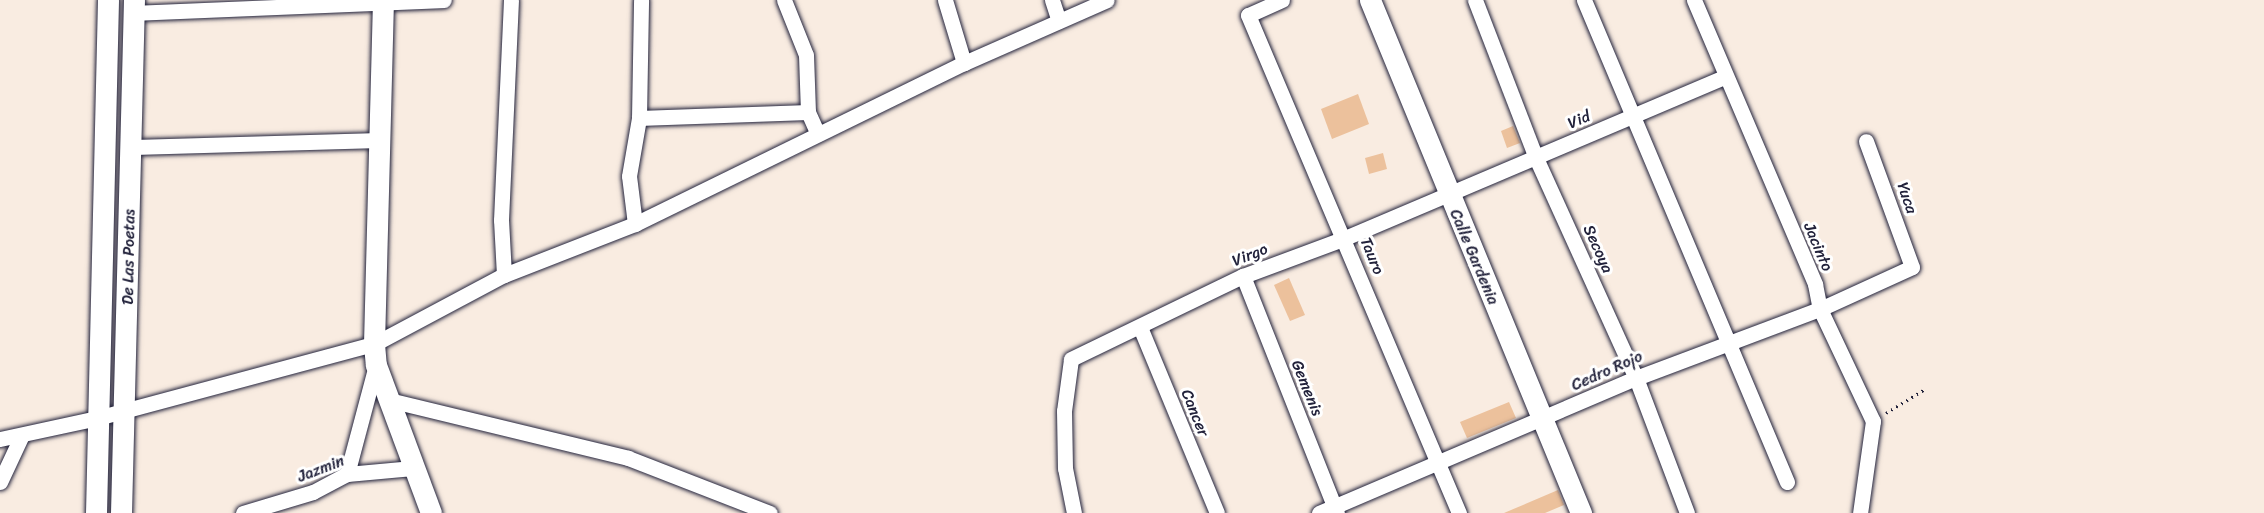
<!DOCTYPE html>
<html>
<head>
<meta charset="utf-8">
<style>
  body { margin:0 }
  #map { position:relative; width:2264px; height:513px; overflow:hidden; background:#f9ece1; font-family:Sriracha,sans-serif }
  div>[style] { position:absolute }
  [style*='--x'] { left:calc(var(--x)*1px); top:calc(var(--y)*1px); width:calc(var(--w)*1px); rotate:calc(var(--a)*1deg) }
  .building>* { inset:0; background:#ecc19c }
  .path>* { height:3px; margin-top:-1.5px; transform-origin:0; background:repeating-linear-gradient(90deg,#22223b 0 1.5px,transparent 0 6px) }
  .roads { filter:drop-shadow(0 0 2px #22223b) drop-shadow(0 0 2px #22223b) }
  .street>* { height:15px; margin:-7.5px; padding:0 7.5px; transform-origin:7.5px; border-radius:7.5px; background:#fff }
  .secondary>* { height:21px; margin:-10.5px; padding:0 10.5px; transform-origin:10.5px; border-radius:10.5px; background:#fff }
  span { translate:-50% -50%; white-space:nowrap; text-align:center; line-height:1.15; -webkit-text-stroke:6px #fff; paint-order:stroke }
  .street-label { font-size:16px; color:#22223b }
</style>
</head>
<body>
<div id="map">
  <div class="building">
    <div style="clip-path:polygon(1358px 94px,1369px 124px,1332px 139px,1321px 109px)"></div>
    <div style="clip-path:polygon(1513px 126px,1520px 143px,1507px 148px,1501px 131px)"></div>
    <div style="clip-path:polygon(1383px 153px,1387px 169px,1369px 174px,1365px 158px)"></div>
    <div style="clip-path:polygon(1289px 278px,1305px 315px,1290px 321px,1274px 285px)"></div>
    <div style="clip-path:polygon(1509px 402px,1516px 418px,1467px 438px,1460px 422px)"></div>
    <div style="clip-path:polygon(1558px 490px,1564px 505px,1545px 513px,1504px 513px)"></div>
  </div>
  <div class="path">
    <div style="--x:1886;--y:413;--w:46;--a:-31.6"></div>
  </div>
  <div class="roads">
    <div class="street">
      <div style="--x:784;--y:0;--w:59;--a:68.2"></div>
      <div style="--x:806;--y:55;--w:57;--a:88"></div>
      <div style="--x:808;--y:112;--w:24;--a:66"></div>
      <div style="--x:945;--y:0;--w:66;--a:73.2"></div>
      <div style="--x:1052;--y:0;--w:22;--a:72"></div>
      <div style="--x:1282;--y:0;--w:37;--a:156"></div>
      <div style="--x:1248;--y:15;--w:541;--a:67.04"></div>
      <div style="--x:1475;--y:0;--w:169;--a:68.9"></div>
      <div style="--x:1536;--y:158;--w:242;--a:65.6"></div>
      <div style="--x:1636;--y:378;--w:144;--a:69.3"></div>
      <div style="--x:1584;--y:0;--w:523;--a:67.16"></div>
      <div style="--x:1694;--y:0;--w:309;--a:66.9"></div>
      <div style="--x:1815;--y:284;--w:25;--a:79"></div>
      <div style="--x:1820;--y:309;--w:124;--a:64.7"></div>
      <div style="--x:1873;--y:421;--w:93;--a:98"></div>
      <div style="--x:133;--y:13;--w:311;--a:-2.4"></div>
      <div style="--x:639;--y:118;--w:169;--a:-2"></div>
      <div style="--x:132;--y:147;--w:249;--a:-1.6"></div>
      <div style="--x:635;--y:224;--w:48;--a:-97.1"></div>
      <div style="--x:629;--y:176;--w:59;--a:-80.2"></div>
      <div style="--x:639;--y:118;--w:118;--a:-89"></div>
      <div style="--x:504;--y:275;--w:55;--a:-93.1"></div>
      <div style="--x:501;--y:220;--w:220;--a:-87.4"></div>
      <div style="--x:1243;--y:276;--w:255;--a:68.4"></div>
      <div style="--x:1140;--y:327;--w:201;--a:67.5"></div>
      <div style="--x:389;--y:400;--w:246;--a:13.6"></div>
      <div style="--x:628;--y:458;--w:152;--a:21.2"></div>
      <div style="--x:0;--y:439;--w:99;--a:-12.2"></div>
      <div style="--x:97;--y:418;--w:287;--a:-15"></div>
      <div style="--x:374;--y:344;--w:147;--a:-28"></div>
      <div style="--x:504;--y:275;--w:141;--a:-21.3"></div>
      <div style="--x:635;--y:224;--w:366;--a:-26.1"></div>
      <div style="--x:964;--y:63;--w:156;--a:-23.8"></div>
      <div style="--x:347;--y:474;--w:113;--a:-75.1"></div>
      <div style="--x:0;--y:482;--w:52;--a:-64.9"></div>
      <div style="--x:243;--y:513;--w:73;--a:-16.7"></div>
      <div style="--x:313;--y:492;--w:38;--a:-28"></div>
      <div style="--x:347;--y:474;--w:66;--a:-5.2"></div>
      <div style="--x:1074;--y:513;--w:46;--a:-101.3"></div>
      <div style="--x:1065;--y:468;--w:57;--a:-91"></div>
      <div style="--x:1064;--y:411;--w:52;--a:-82.3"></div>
      <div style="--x:1071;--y:359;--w:191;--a:-25.8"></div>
      <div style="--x:1243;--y:276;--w:109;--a:-20.4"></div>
      <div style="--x:1345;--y:238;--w:413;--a:-23"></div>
      <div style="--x:1319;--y:513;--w:345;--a:-23.1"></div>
      <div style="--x:1636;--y:378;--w:197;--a:-20.6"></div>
      <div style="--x:1820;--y:309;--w:101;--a:-24.5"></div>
      <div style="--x:1912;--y:267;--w:134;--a:-110.1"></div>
    </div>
    <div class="secondary">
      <div style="--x:383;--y:0;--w:344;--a:91.5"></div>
      <div style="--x:374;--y:344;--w:21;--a:85"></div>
      <div style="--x:376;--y:365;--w:158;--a:69.6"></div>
      <div style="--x:1370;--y:0;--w:555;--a:67.64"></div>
      <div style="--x:96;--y:513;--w:513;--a:-88.66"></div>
      <div style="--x:121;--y:513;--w:513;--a:-88.55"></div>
    </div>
  </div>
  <div class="street-label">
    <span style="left:1579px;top:120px;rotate:-23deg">Vid</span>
    <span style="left:1907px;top:198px;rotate:71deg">Yuca</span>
    <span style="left:1818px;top:247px;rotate:67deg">Jacinto</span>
    <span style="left:1598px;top:249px;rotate:66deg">Secoya</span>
    <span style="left:1250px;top:255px;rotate:-22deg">Virgo</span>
    <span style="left:1372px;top:256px;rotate:68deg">Tauro</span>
    <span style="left:129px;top:257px;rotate:-89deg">De Las Poetas</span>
    <span style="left:1474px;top:257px;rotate:67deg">Calle Gardenia</span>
    <span style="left:1607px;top:371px;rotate:-24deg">Cedro Rojo</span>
    <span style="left:1307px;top:388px;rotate:68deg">Gemenis</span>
    <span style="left:1195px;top:413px;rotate:68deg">Cancer</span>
    <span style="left:321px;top:469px;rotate:-21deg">Jazmin</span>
  </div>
</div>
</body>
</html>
